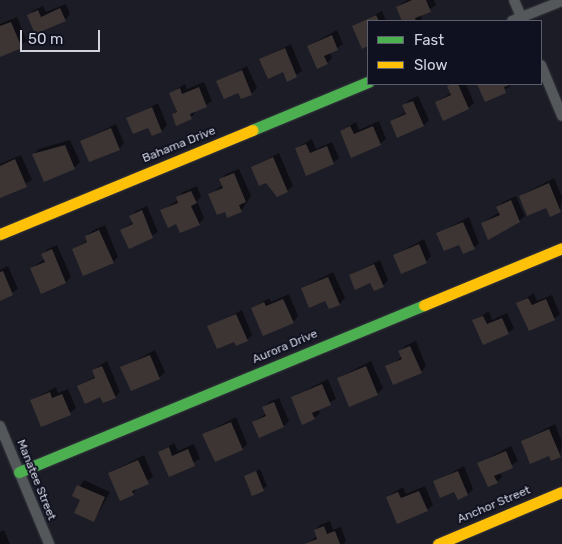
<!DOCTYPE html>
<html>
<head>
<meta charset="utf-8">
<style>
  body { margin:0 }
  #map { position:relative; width:562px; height:544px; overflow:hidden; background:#1c1c26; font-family:Rubik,sans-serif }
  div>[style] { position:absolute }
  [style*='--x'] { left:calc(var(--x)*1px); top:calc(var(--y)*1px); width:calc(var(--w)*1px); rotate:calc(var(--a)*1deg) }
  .shadow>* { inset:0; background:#0007 }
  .building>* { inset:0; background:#3c3534 }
  .roads { filter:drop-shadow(0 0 1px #36363f) drop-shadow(0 0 1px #36363f) }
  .street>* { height:10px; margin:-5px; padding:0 5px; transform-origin:5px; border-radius:5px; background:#55585a }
  .fast>* { height:11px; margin:-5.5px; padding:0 5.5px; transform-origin:5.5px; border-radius:5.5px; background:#4caf50 }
  .slow>* { height:11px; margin:-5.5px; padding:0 5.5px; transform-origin:5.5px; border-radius:5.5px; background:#ffc107 }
  span { translate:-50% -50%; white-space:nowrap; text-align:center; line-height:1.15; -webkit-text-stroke:4px #0f1020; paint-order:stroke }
  .street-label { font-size:12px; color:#d0d2de }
  .legend { position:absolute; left:367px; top:20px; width:175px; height:65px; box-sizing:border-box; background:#0f1020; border:1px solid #5c5e6c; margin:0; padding:6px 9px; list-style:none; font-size:15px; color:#d0d2de }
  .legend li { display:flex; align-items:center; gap:10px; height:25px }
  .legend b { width:25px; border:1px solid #5c5e6c }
  .scale { position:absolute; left:20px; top:30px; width:80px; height:22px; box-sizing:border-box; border:2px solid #d0d2de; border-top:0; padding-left:6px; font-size:15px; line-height:18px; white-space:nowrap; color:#d0d2de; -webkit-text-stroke:4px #0f1020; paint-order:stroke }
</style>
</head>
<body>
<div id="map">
  <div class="shadow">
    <div style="clip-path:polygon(407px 0,434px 0,436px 5px,421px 15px,422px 21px,403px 21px,397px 7px)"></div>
    <div style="clip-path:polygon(66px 4px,70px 14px,65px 20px,36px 32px,29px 15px,34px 10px,43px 6px,46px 12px)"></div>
    <div style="clip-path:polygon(382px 11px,386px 21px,368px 21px,368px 45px,362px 47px,353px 26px)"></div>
    <div style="clip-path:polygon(17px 17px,27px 41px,0 56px,0 24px)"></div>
    <div style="clip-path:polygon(337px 30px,343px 44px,330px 53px,332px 58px,327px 63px,308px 46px)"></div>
    <div style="clip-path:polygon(291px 44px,302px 71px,288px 80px,284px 71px,261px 59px)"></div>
    <div style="clip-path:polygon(247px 66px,257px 88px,251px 94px,218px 82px)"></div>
    <div style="clip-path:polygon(204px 82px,212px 101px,196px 111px,191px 118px,173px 115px,177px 110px,170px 93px,185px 84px,187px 89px)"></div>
    <div style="clip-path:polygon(451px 84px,466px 84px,474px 103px,468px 108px,436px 102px,451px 93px,448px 87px)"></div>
    <div style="clip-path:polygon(479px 84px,510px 84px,511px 86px,486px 100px)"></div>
    <div style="clip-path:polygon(418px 96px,429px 120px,424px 125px,391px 121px,406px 112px,404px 106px,409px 100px)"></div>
    <div style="clip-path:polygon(158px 103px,167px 125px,162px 131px,152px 135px,149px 126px,127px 119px)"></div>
    <div style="clip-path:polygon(379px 121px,386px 139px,380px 144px,341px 131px,356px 122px,359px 130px)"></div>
    <div style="clip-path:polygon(116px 124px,124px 143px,119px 149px,82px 141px)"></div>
    <div style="clip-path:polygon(312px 139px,316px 149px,332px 142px,339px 158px,333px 163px,296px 148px)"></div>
    <div style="clip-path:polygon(70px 140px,80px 162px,74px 168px,34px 154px,39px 149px)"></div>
    <div style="clip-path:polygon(279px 153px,293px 186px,287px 191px,252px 167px)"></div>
    <div style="clip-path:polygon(21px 155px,32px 180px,0 197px,0 164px)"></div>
    <div style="clip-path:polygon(239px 169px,251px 196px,241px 211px,225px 210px,210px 194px,223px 185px,221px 179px,226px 174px)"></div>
    <div style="clip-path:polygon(554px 178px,562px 197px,560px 211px,520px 196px)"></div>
    <div style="clip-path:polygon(197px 186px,201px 197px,197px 201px,204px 218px,199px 224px,177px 222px,162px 211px,178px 200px,183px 192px)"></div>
    <div style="clip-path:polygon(516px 196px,525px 216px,519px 221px,482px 223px,500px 212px,498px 207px,503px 202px)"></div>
    <div style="clip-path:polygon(147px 206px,158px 232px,129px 247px,122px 230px,133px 222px,131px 216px,136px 211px)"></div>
    <div style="clip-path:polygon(469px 217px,479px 243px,474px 248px,437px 234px)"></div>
    <div style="clip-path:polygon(105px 225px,118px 257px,113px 262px,73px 249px,88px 240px,86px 236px,92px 231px)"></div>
    <div style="clip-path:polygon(424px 239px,431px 256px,426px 262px,395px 255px)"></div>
    <div style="clip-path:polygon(57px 245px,71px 277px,66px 282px,31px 268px,45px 259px,43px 254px,48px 249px)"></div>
    <div style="clip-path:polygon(380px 260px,388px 280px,383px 286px,350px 275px)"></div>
    <div style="clip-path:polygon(8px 266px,18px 289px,0 300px,0 270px)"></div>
    <div style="clip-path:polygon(333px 272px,345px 298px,339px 304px,302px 288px)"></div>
    <div style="clip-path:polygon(534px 293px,537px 301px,552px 295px,560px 314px,554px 319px,518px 303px)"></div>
    <div style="clip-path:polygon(289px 294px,298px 316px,293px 322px,252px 308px,269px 298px,271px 302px)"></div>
    <div style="clip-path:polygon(242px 310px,252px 335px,247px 340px,235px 340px,209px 327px)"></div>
    <div style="clip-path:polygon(489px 311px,492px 320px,507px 313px,514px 328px,508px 333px,474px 321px)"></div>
    <div style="clip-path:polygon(416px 341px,426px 366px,421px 372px,387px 367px,402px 357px,400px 351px,405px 346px)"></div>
    <div style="clip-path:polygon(155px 350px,165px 372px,159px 378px,122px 368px)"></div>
    <div style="clip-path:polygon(107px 361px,120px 392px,115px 397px,101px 396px,79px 386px,96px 376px,93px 370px)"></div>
    <div style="clip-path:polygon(371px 361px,383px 388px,377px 394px,338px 378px)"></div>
    <div style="clip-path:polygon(328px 379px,336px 399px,318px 409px,320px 413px,314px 418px,292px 397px)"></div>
    <div style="clip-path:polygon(56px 387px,58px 393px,68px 389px,76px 408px,70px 413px,31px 400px)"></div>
    <div style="clip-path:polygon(279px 398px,289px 421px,284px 426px,253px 422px,266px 414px,264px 407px,269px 402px)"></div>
    <div style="clip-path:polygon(236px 417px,247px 444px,242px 449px,204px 434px)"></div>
    <div style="clip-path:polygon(555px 424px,562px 442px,560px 456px,522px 441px)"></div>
    <div style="clip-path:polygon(174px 443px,178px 451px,194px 444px,200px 459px,169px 475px,159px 452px)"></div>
    <div style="clip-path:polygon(511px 446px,518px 461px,500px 472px,502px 477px,497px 482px,479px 463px)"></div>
    <div style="clip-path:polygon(144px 455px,153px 477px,137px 487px,133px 494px,109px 473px)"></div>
    <div style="clip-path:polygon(464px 466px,473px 489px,468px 494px,458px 498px,455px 490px,435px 482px)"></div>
    <div style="clip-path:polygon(260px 469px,267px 486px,253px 494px,245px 477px)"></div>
    <div style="clip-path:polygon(84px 480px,110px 492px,94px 521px,82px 499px,74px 496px)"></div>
    <div style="clip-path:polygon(425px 486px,433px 505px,427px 510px,387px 497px,403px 487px,406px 494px)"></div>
    <div style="clip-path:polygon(330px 521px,333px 530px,341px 527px,346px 541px,343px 544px,306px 544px,317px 536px,315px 530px,320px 525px)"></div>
    <div style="clip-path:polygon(4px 530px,10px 544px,0 544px,0 532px)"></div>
  </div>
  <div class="building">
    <div style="clip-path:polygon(412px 0,426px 0,431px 12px,415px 18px,416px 21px,402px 21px,396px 7px)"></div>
    <div style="clip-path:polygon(60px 8px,66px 21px,35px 34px,27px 15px,38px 10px,41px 17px)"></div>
    <div style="clip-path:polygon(376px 15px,379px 21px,368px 21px,368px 46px,362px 49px,352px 26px)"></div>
    <div style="clip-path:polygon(11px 22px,22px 48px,0 57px,0 26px)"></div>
    <div style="clip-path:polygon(332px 35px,338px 50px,324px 56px,328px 64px,317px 69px,307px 46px)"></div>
    <div style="clip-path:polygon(285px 48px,297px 77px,287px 82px,283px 72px,268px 79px,259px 59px)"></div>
    <div style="clip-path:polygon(242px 70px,252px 95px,241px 99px,238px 93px,224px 99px,216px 81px)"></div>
    <div style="clip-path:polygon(453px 84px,458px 84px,469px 109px,443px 121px,435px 102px,451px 95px,447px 86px)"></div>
    <div style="clip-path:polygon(477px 84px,512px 84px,504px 87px,506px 93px,485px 102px)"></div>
    <div style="clip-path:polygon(199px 87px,207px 107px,190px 114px,192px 119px,176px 126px,172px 114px,177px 112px,169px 93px,180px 88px,182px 94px)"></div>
    <div style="clip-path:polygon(413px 101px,424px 126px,397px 138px,390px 121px,406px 114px,402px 105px)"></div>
    <div style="clip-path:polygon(152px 107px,162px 132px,152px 136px,148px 128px,133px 134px,126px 118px)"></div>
    <div style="clip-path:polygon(350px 126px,354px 134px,373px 126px,381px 145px,351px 158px,340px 131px)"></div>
    <div style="clip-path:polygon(111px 128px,120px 150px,89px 162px,80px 141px)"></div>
    <div style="clip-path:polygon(306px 144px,310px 153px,327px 146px,334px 164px,306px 176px,295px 148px)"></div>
    <div style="clip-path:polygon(65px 145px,75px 169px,44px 182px,32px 154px)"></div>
    <div style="clip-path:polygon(273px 157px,288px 192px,277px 197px,266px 183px,259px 186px,251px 167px)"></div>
    <div style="clip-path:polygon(15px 159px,27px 187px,0 198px,0 166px)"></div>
    <div style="clip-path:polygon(234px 173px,246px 202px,239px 205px,242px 212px,227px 218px,225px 212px,217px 215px,208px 194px,223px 188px,219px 179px)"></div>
    <div style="clip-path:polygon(549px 183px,561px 212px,550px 217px,546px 208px,527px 216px,519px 196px)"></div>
    <div style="clip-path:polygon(191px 191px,197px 203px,191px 206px,200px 225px,180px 233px,176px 224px,168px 228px,160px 210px,178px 203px,176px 197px)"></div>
    <div style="clip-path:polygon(511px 200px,520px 222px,488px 240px,481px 223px,500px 215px,496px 207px)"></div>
    <div style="clip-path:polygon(142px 210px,153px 238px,129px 249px,120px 230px,133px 224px,129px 216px)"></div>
    <div style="clip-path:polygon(463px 222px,475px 249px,463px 254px,459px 245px,444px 251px,436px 233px)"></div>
    <div style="clip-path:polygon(99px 230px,114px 263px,83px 276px,72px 249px,87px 242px,85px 236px)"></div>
    <div style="clip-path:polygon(419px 244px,427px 263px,401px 274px,393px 255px)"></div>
    <div style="clip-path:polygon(52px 249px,66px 283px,41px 294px,30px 268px,45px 262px,41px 254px)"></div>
    <div style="clip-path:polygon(374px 264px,384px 287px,374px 291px,370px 283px,355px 290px,349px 275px)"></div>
    <div style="clip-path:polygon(3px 271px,13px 295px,0 301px,0 272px)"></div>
    <div style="clip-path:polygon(328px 277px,340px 305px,329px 309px,325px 301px,309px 308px,301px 288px)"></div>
    <div style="clip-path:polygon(528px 298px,532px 305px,546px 299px,555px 320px,529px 331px,516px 303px)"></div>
    <div style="clip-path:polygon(283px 299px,294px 323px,263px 336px,251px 308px,264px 302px,266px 306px)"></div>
    <div style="clip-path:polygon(236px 314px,248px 341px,236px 346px,234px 342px,217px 349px,207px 326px)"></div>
    <div style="clip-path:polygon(483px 316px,487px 324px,502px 318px,509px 334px,483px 345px,472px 320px)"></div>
    <div style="clip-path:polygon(410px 346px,422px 373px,393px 385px,385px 366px,402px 359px,398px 351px)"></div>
    <div style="clip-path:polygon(150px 355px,160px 379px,131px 391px,120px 367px)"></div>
    <div style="clip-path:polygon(102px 366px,116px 398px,103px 403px,100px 397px,85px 404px,77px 386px,95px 378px,92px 370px)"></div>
    <div style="clip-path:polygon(366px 366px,378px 395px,349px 407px,337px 378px)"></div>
    <div style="clip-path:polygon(322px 384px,331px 405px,312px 413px,315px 419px,302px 425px,291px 397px)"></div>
    <div style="clip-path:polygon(50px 392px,52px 398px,62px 394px,71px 415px,41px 427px,30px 400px)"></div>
    <div style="clip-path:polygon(274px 402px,284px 427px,259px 438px,252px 422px,266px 416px,262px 407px)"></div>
    <div style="clip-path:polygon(231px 422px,243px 450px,215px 462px,202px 434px)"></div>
    <div style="clip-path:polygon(549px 429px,561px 457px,551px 461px,549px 456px,530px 464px,521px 441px)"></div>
    <div style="clip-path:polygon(169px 447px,172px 456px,188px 449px,195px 466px,169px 477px,158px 452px)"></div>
    <div style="clip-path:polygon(506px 451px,513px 468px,494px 476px,498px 483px,488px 487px,477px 463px)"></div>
    <div style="clip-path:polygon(138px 460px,149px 484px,132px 491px,134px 495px,120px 501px,108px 473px)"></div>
    <div style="clip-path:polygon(256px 471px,264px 491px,252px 496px,244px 476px)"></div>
    <div style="clip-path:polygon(458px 471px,468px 495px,458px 500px,454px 492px,440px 498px,433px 481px)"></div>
    <div style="clip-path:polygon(77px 485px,105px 497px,94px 522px,74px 513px,80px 500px,72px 496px)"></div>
    <div style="clip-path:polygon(419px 491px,428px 511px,397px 524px,386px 497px,398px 492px,401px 498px)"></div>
    <div style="clip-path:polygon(324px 526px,327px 534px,335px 531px,340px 544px,304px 544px,317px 539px,314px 530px)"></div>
  </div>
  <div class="roads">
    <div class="street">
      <div style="--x:514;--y:0;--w:23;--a:67"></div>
      <div style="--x:512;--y:21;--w:54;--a:-21.8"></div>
      <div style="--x:541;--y:65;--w:55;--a:67.6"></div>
      <div style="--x:0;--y:426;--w:128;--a:67.4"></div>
    </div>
    <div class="fast">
      <div style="--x:252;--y:130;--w:126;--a:-22.5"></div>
      <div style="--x:19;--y:472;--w:438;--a:-22.4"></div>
    </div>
    <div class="slow">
      <div style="--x:0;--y:234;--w:273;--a:-22.4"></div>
      <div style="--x:424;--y:305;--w:149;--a:-22.4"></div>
      <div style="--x:438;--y:544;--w:134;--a:-22.8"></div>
    </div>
  </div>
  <div class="street-label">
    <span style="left:179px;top:145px;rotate:-22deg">Bahama Drive</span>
    <span style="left:285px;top:347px;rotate:-23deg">Aurora Drive</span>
    <span style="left:36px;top:480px;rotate:68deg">Manatee Street</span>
    <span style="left:494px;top:505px;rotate:-23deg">Anchor Street</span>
  </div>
  <ul class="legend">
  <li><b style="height:6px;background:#4caf50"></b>Fast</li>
  <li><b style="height:6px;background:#ffc107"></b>Slow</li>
  </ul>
  <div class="scale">50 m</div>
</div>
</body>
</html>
